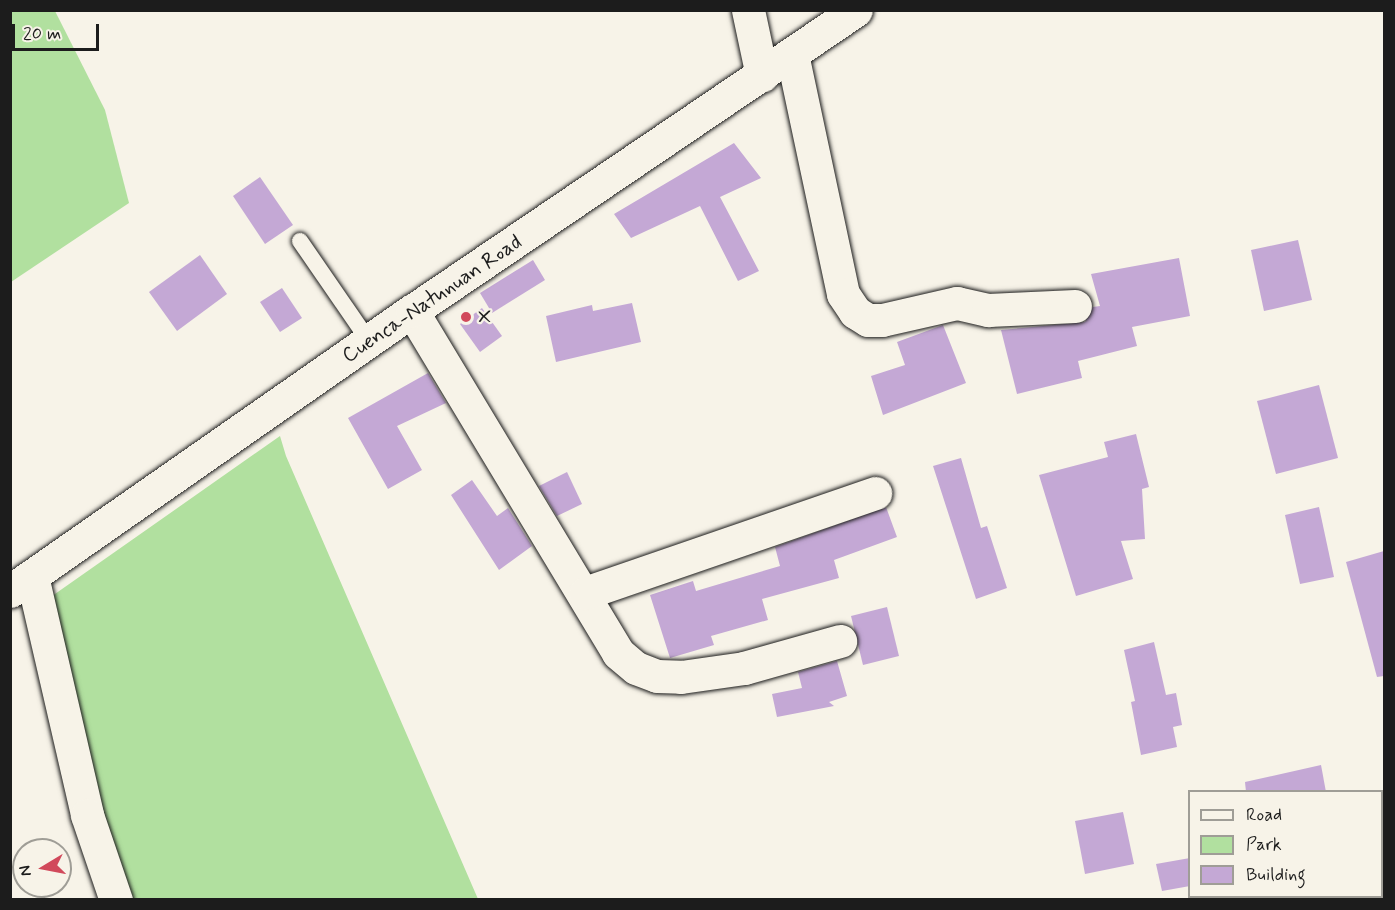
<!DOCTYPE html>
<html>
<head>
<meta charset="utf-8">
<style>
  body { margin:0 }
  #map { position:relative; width:1395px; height:910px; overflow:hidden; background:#f7f3e8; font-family:Mynerve,sans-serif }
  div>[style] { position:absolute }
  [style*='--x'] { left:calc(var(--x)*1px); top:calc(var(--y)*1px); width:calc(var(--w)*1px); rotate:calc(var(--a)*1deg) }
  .green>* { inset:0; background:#b1e09f }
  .building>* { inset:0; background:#c4a8d5 }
  .roads { filter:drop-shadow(0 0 2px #1c1c1c) drop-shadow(0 0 2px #1c1c1c) }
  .service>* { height:16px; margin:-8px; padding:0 8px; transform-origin:8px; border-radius:8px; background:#f7f3e8 }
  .minor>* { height:33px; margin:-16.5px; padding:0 16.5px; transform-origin:16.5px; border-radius:16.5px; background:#f7f3e8 }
  .secondary>* { height:33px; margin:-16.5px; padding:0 16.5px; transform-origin:16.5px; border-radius:16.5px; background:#f7f3e8 }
  .dots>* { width:16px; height:16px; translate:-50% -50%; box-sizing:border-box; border:3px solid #f7f3e8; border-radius:50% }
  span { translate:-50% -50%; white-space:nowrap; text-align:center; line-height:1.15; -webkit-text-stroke:4.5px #f7f3e8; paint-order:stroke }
  .street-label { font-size:21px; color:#1c1c1c }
  .poi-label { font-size:21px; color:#1c1c1c }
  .left { translate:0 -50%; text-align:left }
  .frame { position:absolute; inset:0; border:12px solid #1c1c1c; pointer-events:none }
  .legend { position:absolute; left:1188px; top:790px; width:195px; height:108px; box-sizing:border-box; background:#f7f3e8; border:2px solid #9f9d96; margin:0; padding:8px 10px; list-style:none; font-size:18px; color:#1c1c1c }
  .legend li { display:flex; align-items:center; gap:12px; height:30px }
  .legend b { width:30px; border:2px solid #9f9d96 }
  .north { position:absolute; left:12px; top:838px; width:60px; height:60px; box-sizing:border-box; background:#f7f3e8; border:2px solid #9f9d96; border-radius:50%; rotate:260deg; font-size:16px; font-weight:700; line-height:24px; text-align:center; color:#1c1c1c }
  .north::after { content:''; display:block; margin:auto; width:21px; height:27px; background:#d1495b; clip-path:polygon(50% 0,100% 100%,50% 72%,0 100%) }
  .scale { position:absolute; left:12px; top:24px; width:87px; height:27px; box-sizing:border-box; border:3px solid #1c1c1c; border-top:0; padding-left:8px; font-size:18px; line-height:21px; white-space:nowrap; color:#1c1c1c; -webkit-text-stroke:4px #f7f3e8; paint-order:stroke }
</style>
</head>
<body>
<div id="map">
  <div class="green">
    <div style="clip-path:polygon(11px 10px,55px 11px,105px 110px,129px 203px,11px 282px)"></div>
    <div style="clip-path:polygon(280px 436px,286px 456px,478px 899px,119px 899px,35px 608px)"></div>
  </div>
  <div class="building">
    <div style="clip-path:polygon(734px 143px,761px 178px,720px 197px,759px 271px,738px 281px,700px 206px,631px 238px,614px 214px)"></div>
    <div style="clip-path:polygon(260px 177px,293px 225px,265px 244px,233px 196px)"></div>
    <div style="clip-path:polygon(1298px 240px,1312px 300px,1264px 311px,1251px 250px)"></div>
    <div style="clip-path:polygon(200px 255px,227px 294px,177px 331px,149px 292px)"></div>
    <div style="clip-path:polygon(1179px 258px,1190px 316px,1132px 327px,1137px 346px,1078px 361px,1082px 378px,1017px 394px,1001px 330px,1085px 322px,1093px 307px,1100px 306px,1091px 274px)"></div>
    <div style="clip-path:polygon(533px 260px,545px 280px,492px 313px,480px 293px)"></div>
    <div style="clip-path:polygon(282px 288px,302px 318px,280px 332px,260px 302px)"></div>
    <div style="clip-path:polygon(632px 303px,641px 342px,556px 362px,546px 316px,592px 305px,593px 311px)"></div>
    <div style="clip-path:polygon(482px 308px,502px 336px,480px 352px,460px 324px)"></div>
    <div style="clip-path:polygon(943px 325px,966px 383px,883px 415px,871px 376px,905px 365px,897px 342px)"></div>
    <div style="clip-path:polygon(428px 373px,446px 403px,397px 426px,422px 470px,388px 489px,348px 418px)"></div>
    <div style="clip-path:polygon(1319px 385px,1338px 458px,1276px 474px,1257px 401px)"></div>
    <div style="clip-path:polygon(1136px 434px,1149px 487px,1142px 489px,1145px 539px,1121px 541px,1133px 579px,1076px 596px,1039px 475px,1108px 457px,1104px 442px)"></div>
    <div style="clip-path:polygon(961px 458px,981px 528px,987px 526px,1007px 588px,976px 599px,933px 466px)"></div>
    <div style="clip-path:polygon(567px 472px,582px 504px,557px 516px,539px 486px)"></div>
    <div style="clip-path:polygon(472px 480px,497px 516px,508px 508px,532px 546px,499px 570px,451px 495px)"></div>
    <div style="clip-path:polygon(886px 507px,897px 537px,834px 560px,839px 578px,762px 599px,768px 620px,711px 636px,714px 645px,670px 658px,650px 595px,693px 581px,696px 591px,780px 566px,775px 547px)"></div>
    <div style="clip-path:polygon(1319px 507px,1334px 577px,1300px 584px,1285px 515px)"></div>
    <div style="clip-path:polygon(1384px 551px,1384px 676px,1377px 677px,1346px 562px)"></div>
    <div style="clip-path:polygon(887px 607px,899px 656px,863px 665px,851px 616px)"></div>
    <div style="clip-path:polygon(1154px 642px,1166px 695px,1176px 693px,1182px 725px,1173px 727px,1177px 747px,1141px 755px,1131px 702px,1135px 701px,1124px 650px)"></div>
    <div style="clip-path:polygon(837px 661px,847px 696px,829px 702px,834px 706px,777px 717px,772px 694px,802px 688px,798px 672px)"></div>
    <div style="clip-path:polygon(1321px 765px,1326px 792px,1246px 792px,1245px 782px)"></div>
    <div style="clip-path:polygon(1123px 812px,1134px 864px,1085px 874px,1075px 821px)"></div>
    <div style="clip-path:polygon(1190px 858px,1190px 886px,1162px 891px,1156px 864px)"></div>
  </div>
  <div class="roads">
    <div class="service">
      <div style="--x:300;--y:241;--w:121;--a:55.4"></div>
    </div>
    <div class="minor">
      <div style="--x:748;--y:10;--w:67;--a:78"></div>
      <div style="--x:792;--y:54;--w:245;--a:78"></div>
      <div style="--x:843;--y:294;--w:22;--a:56"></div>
      <div style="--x:855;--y:312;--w:15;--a:32"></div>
      <div style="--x:868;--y:320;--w:14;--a:0"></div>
      <div style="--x:882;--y:320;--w:77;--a:-12.8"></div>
      <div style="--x:957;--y:303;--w:32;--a:13"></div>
      <div style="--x:988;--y:310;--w:87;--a:-2.6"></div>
      <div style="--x:412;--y:311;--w:399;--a:58.9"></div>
      <div style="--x:618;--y:653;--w:23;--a:40"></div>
      <div style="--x:636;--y:668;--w:22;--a:21"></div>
      <div style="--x:657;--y:676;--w:24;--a:2"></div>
      <div style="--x:681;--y:677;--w:64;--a:-8.1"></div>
      <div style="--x:744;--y:668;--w:100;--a:-15.7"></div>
      <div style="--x:32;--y:576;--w:245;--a:77"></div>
      <div style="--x:87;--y:815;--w:90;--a:71.2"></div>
      <div style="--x:585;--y:593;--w:307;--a:-19"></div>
    </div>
    <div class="secondary">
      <div style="--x:10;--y:591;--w:490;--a:-34.9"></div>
      <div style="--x:412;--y:311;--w:536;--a:-34.13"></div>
    </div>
  </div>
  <div class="dots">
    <div style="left:466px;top:317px;background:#d1495b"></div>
  </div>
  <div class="street-label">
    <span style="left:432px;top:299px;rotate:-34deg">Cuenca-Natunuan Road</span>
  </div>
  <div class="poi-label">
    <span class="left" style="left:478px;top:317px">X</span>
  </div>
  <div class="frame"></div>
  <ul class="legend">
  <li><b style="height:8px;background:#f7f3e8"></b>Road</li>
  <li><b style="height:16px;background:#b1e09f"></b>Park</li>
  <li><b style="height:16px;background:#c4a8d5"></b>Building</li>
  </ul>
  <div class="north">N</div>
  <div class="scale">20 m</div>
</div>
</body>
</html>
